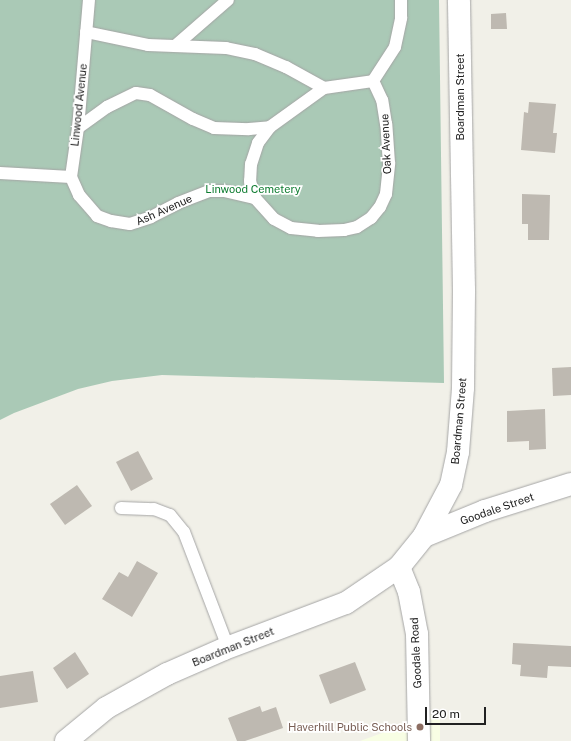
<!DOCTYPE html>
<html>
<head>
<meta charset="utf-8">
<style>
  body { margin:0 }
  #map { position:relative; width:571px; height:741px; overflow:hidden; background:#f1f0e8; font-family:"Public Sans",sans-serif }
  div>[style] { position:absolute }
  [style*='--x'] { left:calc(var(--x)*1px); top:calc(var(--y)*1px); width:calc(var(--w)*1px); rotate:calc(var(--a)*1deg) }
  .education>* { inset:0; background:#f8fee4 }
  .cemetery>* { inset:0; background:#aac9b6 }
  .building>* { inset:0; background:#beb9b1 }
  .roads { filter:drop-shadow(0 0 1px #a5a5a5) drop-shadow(0 0 1px #a5a5a5) }
  .lane>* { height:12px; margin:-6px; padding:0 6px; transform-origin:6px; border-radius:6px; background:#fff }
  .street>* { height:22px; margin:-11px; padding:0 11px; transform-origin:11px; border-radius:11px; background:#fff }
  .dots>* { width:11px; height:11px; translate:-50% -50%; box-sizing:border-box; border:2px solid #fff; border-radius:50% }
  span { translate:-50% -50%; white-space:nowrap; text-align:center; line-height:1.15; -webkit-text-stroke:3.5px #fff; paint-order:stroke }
  .street-label { font-size:11px; color:#212121 }
  .park-label { font-size:11px; color:#107d32 }
  .education-label { font-size:11px; color:#785e54 }
  .right { translate:-100% -50%; text-align:right }
  .scale { position:absolute; left:425px; top:707px; width:61px; height:18px; box-sizing:border-box; border:2px solid #212121; border-top:0; padding-left:5px; font-size:12px; line-height:14px; white-space:nowrap; color:#212121; -webkit-text-stroke:3px #fff; paint-order:stroke }
</style>
</head>
<body>
<div id="map">
  <div class="education">
    <div style="clip-path:polygon(440px 712px,440px 741px,360px 741px)"></div>
  </div>
  <div class="cemetery">
    <div style="clip-path:polygon(0 0,439px 0,444px 383px,162px 375px,112px 381px,78px 389px,14px 413px,0 420px)"></div>
  </div>
  <div class="building">
    <div style="clip-path:polygon(506px 13px,507px 29px,491px 29px,491px 14px)"></div>
    <div style="clip-path:polygon(529px 102px,556px 104px,553px 133px,557px 133px,555px 153px,521px 150px,524px 112px,528px 113px)"></div>
    <div style="clip-path:polygon(522px 194px,550px 195px,549px 240px,528px 240px,528px 224px,522px 224px)"></div>
    <div style="clip-path:polygon(571px 367px,571px 395px,553px 396px,552px 368px)"></div>
    <div style="clip-path:polygon(545px 409px,546px 449px,529px 450px,529px 441px,507px 442px,507px 411px)"></div>
    <div style="clip-path:polygon(138px 451px,153px 479px,131px 491px,116px 462px)"></div>
    <div style="clip-path:polygon(77px 485px,92px 506px,65px 525px,50px 504px)"></div>
    <div style="clip-path:polygon(137px 561px,158px 573px,132px 617px,102px 599px,119px 572px,128px 577px)"></div>
    <div style="clip-path:polygon(513px 643px,571px 646px,571px 667px,548px 666px,547px 678px,520px 676px,521px 665px,512px 664px)"></div>
    <div style="clip-path:polygon(75px 652px,89px 674px,67px 689px,53px 668px)"></div>
    <div style="clip-path:polygon(355px 662px,366px 690px,330px 704px,319px 675px)"></div>
    <div style="clip-path:polygon(33px 671px,38px 702px,0 708px,0 676px)"></div>
    <div style="clip-path:polygon(260px 706px,262px 712px,276px 707px,283px 728px,245px 741px,237px 741px,228px 718px)"></div>
  </div>
  <div class="roads">
    <div class="lane">
      <div style="--x:86;--y:32;--w:63;--a:11.8"></div>
      <div style="--x:148;--y:45;--w:78;--a:2.2"></div>
      <div style="--x:226;--y:48;--w:30;--a:12"></div>
      <div style="--x:255;--y:54;--w:34;--a:23"></div>
      <div style="--x:286;--y:67;--w:43;--a:28.9"></div>
      <div style="--x:324;--y:88;--w:49;--a:-8.1"></div>
      <div style="--x:373;--y:81;--w:40;--a:-57.1"></div>
      <div style="--x:395;--y:47;--w:30;--a:-78"></div>
      <div style="--x:401;--y:18;--w:18;--a:-90"></div>
      <div style="--x:175;--y:46;--w:70;--a:-41"></div>
      <div style="--x:324;--y:88;--w:67;--a:144.2"></div>
      <div style="--x:270;--y:127;--w:20;--a:127"></div>
      <div style="--x:258;--y:143;--w:22;--a:108"></div>
      <div style="--x:251;--y:164;--w:17;--a:93"></div>
      <div style="--x:250;--y:181;--w:18;--a:74"></div>
      <div style="--x:255;--y:198;--w:28;--a:48"></div>
      <div style="--x:274;--y:219;--w:19;--a:28"></div>
      <div style="--x:291;--y:228;--w:27;--a:6"></div>
      <div style="--x:318;--y:231;--w:26;--a:-2"></div>
      <div style="--x:344;--y:230;--w:13;--a:-13"></div>
      <div style="--x:357;--y:227;--w:17;--a:-33"></div>
      <div style="--x:371;--y:218;--w:14;--a:-51"></div>
      <div style="--x:380;--y:207;--w:14;--a:-65"></div>
      <div style="--x:386;--y:194;--w:31;--a:-84"></div>
      <div style="--x:389;--y:163;--w:39;--a:-94"></div>
      <div style="--x:386;--y:124;--w:24;--a:-99"></div>
      <div style="--x:382;--y:100;--w:21;--a:-115"></div>
      <div style="--x:78;--y:128;--w:36;--a:-36"></div>
      <div style="--x:107;--y:107;--w:32;--a:-26"></div>
      <div style="--x:136;--y:93;--w:14;--a:8"></div>
      <div style="--x:150;--y:95;--w:49;--a:29.2"></div>
      <div style="--x:193;--y:119;--w:23;--a:23"></div>
      <div style="--x:214;--y:128;--w:35;--a:2"></div>
      <div style="--x:249;--y:129;--w:21;--a:-5"></div>
      <div style="--x:0;--y:173;--w:71;--a:3.2"></div>
      <div style="--x:71;--y:177;--w:20;--a:66"></div>
      <div style="--x:79;--y:195;--w:28;--a:49"></div>
      <div style="--x:97;--y:216;--w:15;--a:20"></div>
      <div style="--x:111;--y:221;--w:19;--a:9"></div>
      <div style="--x:130;--y:224;--w:22;--a:-18"></div>
      <div style="--x:151;--y:217;--w:30;--a:-27"></div>
      <div style="--x:178;--y:203;--w:33;--a:-21"></div>
      <div style="--x:209;--y:191;--w:15;--a:0"></div>
      <div style="--x:224;--y:191;--w:32;--a:13"></div>
      <div style="--x:71;--y:177;--w:49;--a:-81.9"></div>
      <div style="--x:78;--y:128;--w:128;--a:-85.1"></div>
      <div style="--x:121;--y:508;--w:33;--a:2"></div>
      <div style="--x:154;--y:509;--w:17;--a:21"></div>
      <div style="--x:170;--y:515;--w:22;--a:51"></div>
      <div style="--x:184;--y:532;--w:123;--a:69.1"></div>
    </div>
    <div class="street">
      <div style="--x:424;--y:536;--w:66;--a:-22.3"></div>
      <div style="--x:485;--y:511;--w:90;--a:-17.4"></div>
      <div style="--x:399;--y:567;--w:27;--a:68"></div>
      <div style="--x:409;--y:592;--w:43;--a:79.2"></div>
      <div style="--x:417;--y:634;--w:107;--a:88.9"></div>
      <div style="--x:66;--y:741;--w:52;--a:-39.5"></div>
      <div style="--x:106;--y:708;--w:70;--a:-29.1"></div>
      <div style="--x:167;--y:674;--w:62;--a:-23.7"></div>
      <div style="--x:224;--y:649;--w:130;--a:-20.7"></div>
      <div style="--x:346;--y:603;--w:64;--a:-34.2"></div>
      <div style="--x:399;--y:567;--w:40;--a:-51"></div>
      <div style="--x:424;--y:536;--w:58;--a:-62.1"></div>
      <div style="--x:451;--y:485;--w:34;--a:-78"></div>
      <div style="--x:458;--y:452;--w:64;--a:-85.5"></div>
      <div style="--x:463;--y:388;--w:98;--a:-89.4"></div>
      <div style="--x:464;--y:290;--w:290;--a:-91"></div>
    </div>
  </div>
  <div class="dots">
    <div style="left:420px;top:727px;background:#8d6e63"></div>
  </div>
  <div class="street-label">
    <span style="left:460px;top:97px;rotate:-90deg">Boardman Street</span>
    <span style="left:79px;top:105px;rotate:-84deg">Linwood Avenue</span>
    <span style="left:386px;top:144px;rotate:-93deg">Oak Avenue</span>
    <span style="left:164px;top:210px;rotate:-24deg">Ash Avenue</span>
    <span style="left:459px;top:421px;rotate:-85deg">Boardman Street</span>
    <span style="left:497px;top:509px;rotate:-19deg">Goodale Street</span>
    <span style="left:233px;top:647px;rotate:-22deg">Boardman Street</span>
    <span style="left:416px;top:653px;rotate:-93deg">Goodale Road</span>
  </div>
  <div class="park-label">
    <span style="left:253px;top:189px">Linwood Cemetery</span>
  </div>
  <div class="education-label">
    <span class="right" style="left:412px;top:727px">Haverhill Public Schools</span>
  </div>
  <div class="scale">20 m</div>
</div>
</body>
</html>
